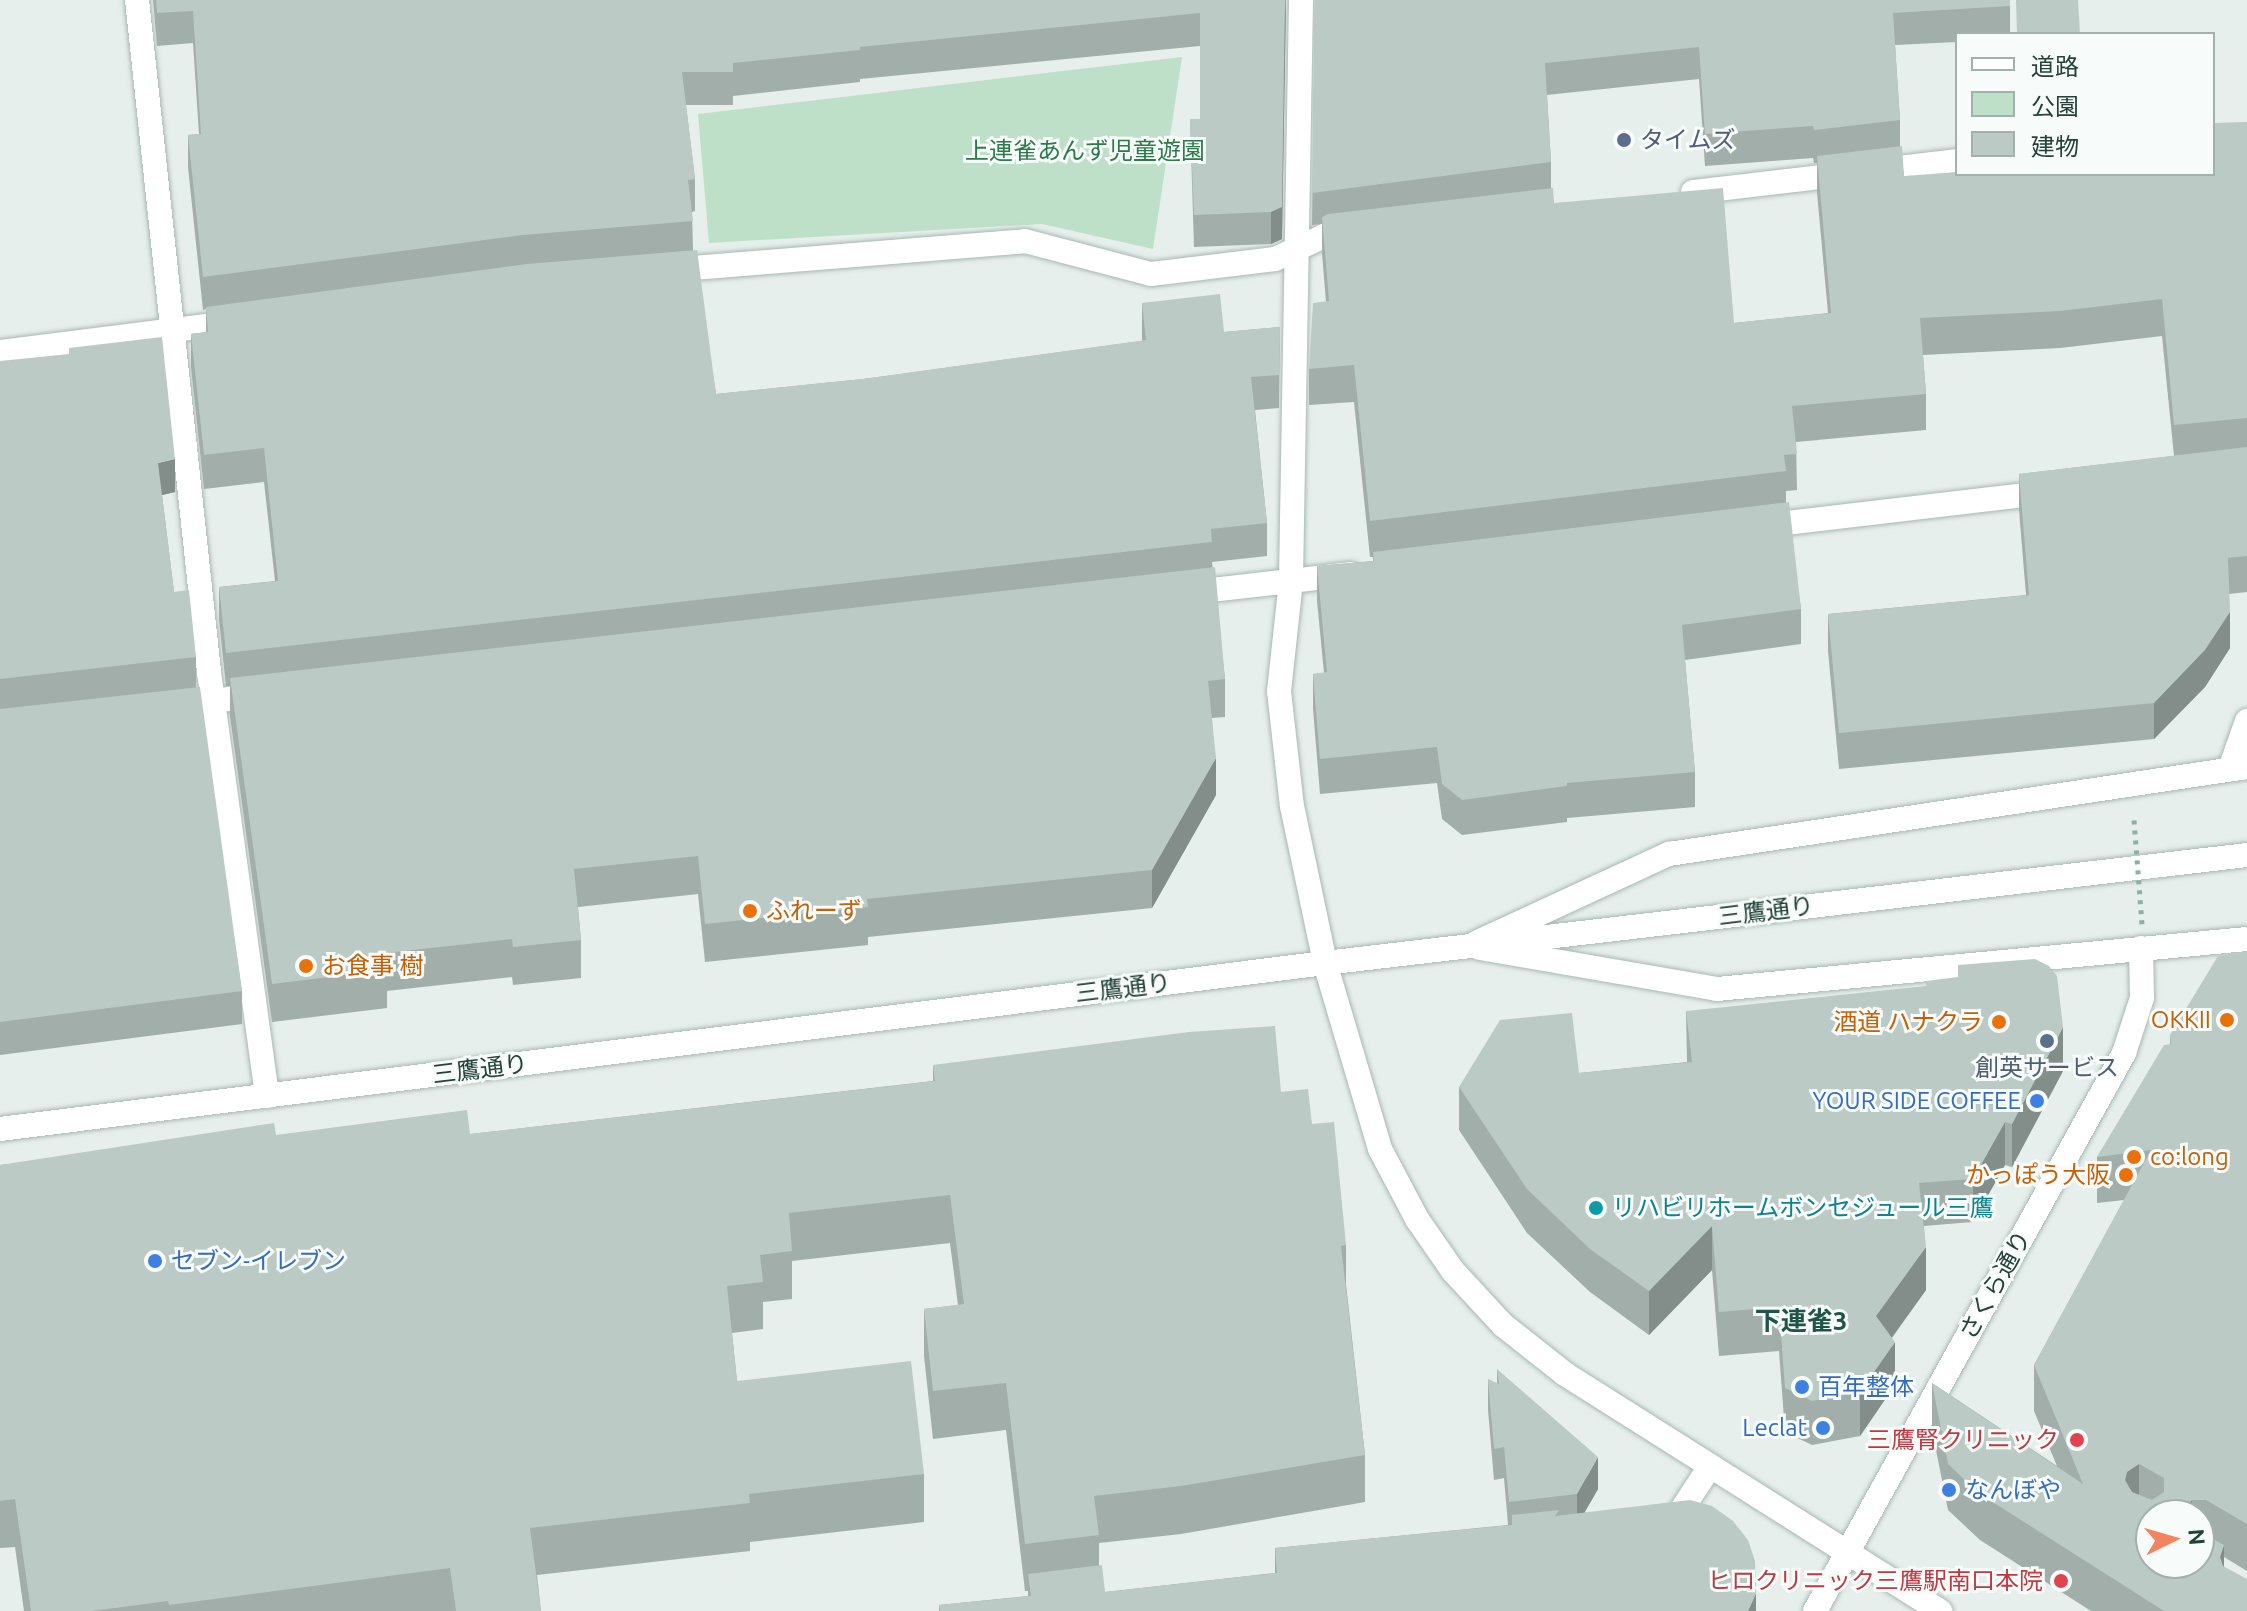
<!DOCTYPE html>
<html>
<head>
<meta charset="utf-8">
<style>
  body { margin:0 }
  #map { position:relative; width:2247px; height:1611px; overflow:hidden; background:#e6efeb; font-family:Ubuntu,"Noto Sans JP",sans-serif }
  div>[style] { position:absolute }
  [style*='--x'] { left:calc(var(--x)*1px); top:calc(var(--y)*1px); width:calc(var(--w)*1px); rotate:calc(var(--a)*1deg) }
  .green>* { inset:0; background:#bfe0c8 }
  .roads { filter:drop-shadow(0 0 2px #a8b8b2) drop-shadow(0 0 2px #a8b8b2) }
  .street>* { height:24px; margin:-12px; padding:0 12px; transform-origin:12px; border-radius:12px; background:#fff }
  .secondary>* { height:24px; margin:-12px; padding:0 12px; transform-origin:12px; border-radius:12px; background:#fff }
  .path-bridge>* { height:5px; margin-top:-2.5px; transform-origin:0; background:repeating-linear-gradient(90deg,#86b3a5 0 4px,transparent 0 10px) }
  .wall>* { inset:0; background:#a1aea9 }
  .shaded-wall>* { inset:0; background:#838d89 }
  .building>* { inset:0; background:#bbcac4 }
  .dots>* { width:22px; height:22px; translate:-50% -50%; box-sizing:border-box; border:4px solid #f7fbf9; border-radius:50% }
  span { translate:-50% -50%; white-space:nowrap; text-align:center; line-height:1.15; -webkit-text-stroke:6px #f7fbf9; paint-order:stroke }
  .service-label { font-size:24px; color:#4e5e75 }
  .left { translate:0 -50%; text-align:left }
  .park-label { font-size:24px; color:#2d7a4b }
  .food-label { font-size:24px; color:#c56008 }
  .right { translate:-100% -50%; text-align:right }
  .street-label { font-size:24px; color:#24423a }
  .shop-label { font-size:24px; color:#366cbe }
  .culture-label { font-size:24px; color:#0d838f }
  .health-label { font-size:24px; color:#be3a42 }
  .neighbourhood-label { font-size:26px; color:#1f5548; font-weight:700 }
  .legend { position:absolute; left:1955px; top:32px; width:260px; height:144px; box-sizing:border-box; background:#f7fbf9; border:2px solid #a3b1ad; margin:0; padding:10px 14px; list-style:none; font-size:24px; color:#24423a }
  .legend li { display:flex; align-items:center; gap:16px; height:40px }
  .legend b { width:40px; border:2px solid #a3b1ad }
  .north { position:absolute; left:2135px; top:1499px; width:80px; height:80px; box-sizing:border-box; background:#f7fbf9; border:2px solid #a3b1ad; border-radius:50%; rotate:85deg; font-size:22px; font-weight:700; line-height:32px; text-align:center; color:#24423a }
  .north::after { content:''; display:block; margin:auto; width:28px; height:36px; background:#f4845f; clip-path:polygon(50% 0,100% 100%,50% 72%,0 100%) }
</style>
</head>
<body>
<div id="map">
  <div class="green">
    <div style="clip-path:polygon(1182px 57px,1153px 249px,1042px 224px,709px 243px,698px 114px)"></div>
  </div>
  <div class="roads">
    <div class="street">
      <div style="--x:137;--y:0;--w:676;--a:83.88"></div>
      <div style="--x:209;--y:672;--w:428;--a:82.2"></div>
      <div style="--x:1301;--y:0;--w:581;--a:90.99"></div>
      <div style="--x:1291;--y:581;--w:111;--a:96.2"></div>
      <div style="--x:1279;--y:691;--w:116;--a:83.6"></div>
      <div style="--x:1292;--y:806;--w:160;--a:78.1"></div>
      <div style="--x:1693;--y:192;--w:266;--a:-6.7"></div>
      <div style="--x:668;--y:270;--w:358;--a:-4.6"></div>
      <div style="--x:1025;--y:241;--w:130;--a:14.7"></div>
      <div style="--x:1151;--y:274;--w:125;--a:-6.9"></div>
      <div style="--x:1275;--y:259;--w:54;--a:-25.1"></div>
      <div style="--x:1324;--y:236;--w:31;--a:-7"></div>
      <div style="--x:0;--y:352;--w:240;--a:-7.2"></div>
      <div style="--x:1761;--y:526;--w:291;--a:-6.7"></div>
      <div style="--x:1185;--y:593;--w:167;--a:-6.5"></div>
      <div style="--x:171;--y:706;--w:92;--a:-6.9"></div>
      <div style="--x:1476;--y:943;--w:213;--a:-24.8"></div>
      <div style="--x:1669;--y:854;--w:585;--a:-8.56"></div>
      <div style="--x:1480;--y:948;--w:241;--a:9.8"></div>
      <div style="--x:1717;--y:989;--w:532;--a:-5.39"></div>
      <div style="--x:1671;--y:1526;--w:69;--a:-56.8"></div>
    </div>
    <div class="secondary">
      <div style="--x:2230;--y:769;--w:51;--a:-70.5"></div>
      <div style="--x:1325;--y:963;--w:194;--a:73.5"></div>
      <div style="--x:1380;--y:1149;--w:79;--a:62.1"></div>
      <div style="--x:1417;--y:1219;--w:63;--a:55.3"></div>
      <div style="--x:1453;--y:1271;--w:74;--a:47.2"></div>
      <div style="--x:1503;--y:1325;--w:79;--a:38.3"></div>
      <div style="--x:1565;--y:1374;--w:444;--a:32.3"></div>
      <div style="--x:0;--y:1129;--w:1335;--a:-7.14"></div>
      <div style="--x:1325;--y:963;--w:928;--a:-6.68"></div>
      <div style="--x:1815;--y:1611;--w:638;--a:-61.02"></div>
      <div style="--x:2124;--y:1053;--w:58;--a:-71.9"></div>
      <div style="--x:2142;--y:998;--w:50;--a:-91.1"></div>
    </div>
  </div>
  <div class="path-bridge">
    <div style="--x:2134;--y:820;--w:104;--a:85.6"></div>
  </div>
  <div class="wall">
    <div style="clip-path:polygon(153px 0,1286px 0,1282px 239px,1271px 244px,1194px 247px,1190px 119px,1200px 119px,1200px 46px,860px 79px,860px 82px,733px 96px,733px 105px,686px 105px,695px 179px,695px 211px,692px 212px,693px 250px,716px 394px,863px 379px,1142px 341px,1142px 303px,1224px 332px,1280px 327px,1279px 408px,1255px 410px,1267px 523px,1267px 556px,1212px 562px,1225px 679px,1225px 717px,1212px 718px,1216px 795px,1152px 908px,868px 937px,868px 945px,705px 962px,698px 894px,578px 907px,581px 940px,581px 978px,513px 985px,512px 977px,387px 991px,387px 1008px,272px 1022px,230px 716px,230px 686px,226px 686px,219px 620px,219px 587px,275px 581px,264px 482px,204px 489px,191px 367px,191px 334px,206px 332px,206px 309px,203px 310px,188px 167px,188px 135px,199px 134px,193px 43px,157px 46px)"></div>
    <div style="clip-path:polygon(evenodd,1315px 0,2010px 0,2010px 34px,1957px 34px,1957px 42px,1895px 45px,1900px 120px,1900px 147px,1904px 176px,2213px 174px,2247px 122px,2247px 592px,2229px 594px,2230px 648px,2205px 687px,2154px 739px,1839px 769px,1828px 651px,1828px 614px,2026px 595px,2019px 510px,2019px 474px,2174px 456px,2162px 336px,2060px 348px,1923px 355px,1926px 394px,1926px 430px,1796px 442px,1797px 490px,1786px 491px,1786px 503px,1801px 609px,1801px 644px,1685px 660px,1695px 772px,1695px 807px,1567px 818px,1567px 822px,1462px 835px,1442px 819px,1437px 783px,1320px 794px,1313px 709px,1313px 674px,1324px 673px,1317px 601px,1317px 566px,1373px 561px,1373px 557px,1370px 557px,1354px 402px,1309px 405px,1309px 369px,1326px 302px,1322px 253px,1322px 224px,1312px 225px,1315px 0,1699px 79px,1705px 166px,1813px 158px,1814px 163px,1817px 163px,1817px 193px,1828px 313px,1734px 323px,1554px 203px,1551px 188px,1551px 162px,1547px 95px,1699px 79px)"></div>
    <div style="clip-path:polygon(0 361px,175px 492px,162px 495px,174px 592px,196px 657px,196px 687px,242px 991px,242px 1024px,0 1055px)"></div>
    <div style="clip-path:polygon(evenodd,2247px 952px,2247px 1571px,2224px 1557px,2224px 1567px,2247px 1611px,2091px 1611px,1980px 1540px,1948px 1510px,1932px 1430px,1932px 1383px,2057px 1466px,2034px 1411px,2034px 1365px,2124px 1200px,2097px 1203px,2097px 1157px,2170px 1044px,2170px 1035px,2247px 952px,2151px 1515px,2199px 1515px,2199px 1563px,2151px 1515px)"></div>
    <div style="clip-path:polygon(1686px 1011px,2063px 1071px,2012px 1167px,2005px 1165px,1973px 1222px,1924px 1226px,1926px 1290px,1892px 1338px,1895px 1385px,1860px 1436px,1812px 1445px,1785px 1432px,1779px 1351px,1719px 1356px,1712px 1270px,1649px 1335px,1590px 1292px,1527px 1233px,1459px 1130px,1459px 1087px,1579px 1073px,1687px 1062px)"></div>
    <div style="clip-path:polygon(933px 1065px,1281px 1092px,1312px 1124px,1346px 1245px,1346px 1284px,1365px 1455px,1365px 1502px,1181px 1534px,1099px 1543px,1099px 1565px,1105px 1592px,1275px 1573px,1275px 1548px,1508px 1525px,1504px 1478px,1494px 1480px,1488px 1410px,1488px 1379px,1497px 1384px,1497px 1369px,1598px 1489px,1585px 1512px,1756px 1611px,939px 1611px,939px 1605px,1028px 1596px,1028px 1591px,1025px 1591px,1006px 1430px,933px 1439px,924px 1356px,924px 1309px,958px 1305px,950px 1243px,792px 1261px,792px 1299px,763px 1302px,763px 1329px,732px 1333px,737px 1381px,924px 1474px,924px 1522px,750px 1542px,750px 1551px,537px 1575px,541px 1611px,24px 1611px,15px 1547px,0 1548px,0 1165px,276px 1135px,470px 1134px,933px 1081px)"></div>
  </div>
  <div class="shaded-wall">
    <div style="clip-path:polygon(1286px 0,1282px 239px,1271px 244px,1271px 212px)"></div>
    <div style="clip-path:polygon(175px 459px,175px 492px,158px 496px,158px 463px)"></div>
    <div style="clip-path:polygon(2230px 612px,2230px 648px,2205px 687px,2154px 739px,2154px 703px)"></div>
    <div style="clip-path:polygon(1216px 758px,1216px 795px,1152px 908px,1152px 870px)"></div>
    <div style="clip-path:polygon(2063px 1027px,2063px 1071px,2012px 1167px,2012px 1124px)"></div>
    <div style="clip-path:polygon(2005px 1122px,2005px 1165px,1973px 1222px,1973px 1179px)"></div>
    <div style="clip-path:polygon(1712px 1226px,1712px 1270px,1649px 1335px,1649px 1291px)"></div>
    <div style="clip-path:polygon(1926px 1247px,1926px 1290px,1876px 1359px,1876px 1316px)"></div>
    <div style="clip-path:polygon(1895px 1342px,1895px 1385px,1860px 1436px,1860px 1392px)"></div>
    <div style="clip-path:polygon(1598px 1457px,1598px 1489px,1577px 1525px,1577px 1494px)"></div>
    <div style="clip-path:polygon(2139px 1464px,2139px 1511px,2125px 1480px,2127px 1472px)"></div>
    <div style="clip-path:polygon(2192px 1500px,2192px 1515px,2186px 1515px,2186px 1506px)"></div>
    <div style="clip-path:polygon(2224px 1545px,2224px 1592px,2220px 1557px)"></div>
    <div style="clip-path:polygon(1756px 1593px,1756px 1611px,1748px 1611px)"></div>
  </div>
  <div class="building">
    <div style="clip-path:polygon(156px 0,1285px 0,1282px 207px,1271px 212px,1194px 215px,1190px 119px,1200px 119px,1200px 13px,860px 47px,860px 50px,733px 63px,733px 72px,682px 72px,695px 179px,688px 180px,693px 221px,523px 235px,203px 277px,188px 135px,201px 134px,193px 11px,157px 13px)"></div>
    <div style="clip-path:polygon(1315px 0,2010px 0,2010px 6px,1893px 13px,1900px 120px,1814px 130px,1813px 126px,1705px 134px,1699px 47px,1545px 63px,1551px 162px,1312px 193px)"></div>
    <div style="clip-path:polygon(2016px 0,2078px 0,2080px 34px,2017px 34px)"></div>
    <div style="clip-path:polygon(2247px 122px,2247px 418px,2174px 425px,2162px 299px,2060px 311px,1920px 318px,1926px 394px,1792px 406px,1797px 454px,1784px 455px,1786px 471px,1370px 521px,1354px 365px,1309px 369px,1313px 303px,1329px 301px,1322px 217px,1328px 214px,1553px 188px,1554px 203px,1723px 188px,1734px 323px,1831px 313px,1817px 156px,1902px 146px,1904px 176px,1957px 172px,1957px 174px,2213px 174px,2213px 123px)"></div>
    <div style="clip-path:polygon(697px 250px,716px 394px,863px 379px,1146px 340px,1142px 303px,1220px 294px,1224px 332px,1280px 327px,1279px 375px,1251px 377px,1267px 523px,1211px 529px,1212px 542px,226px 653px,219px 587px,278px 581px,264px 448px,204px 455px,191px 334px,208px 332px,206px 307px,527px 264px)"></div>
    <div style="clip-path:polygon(162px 337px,175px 459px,158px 463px,174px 592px,189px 590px,196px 657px,0 679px,0 361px,69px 354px,69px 348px)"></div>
    <div style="clip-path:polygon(2247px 447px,2247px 556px,2228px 558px,2230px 612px,2205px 650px,2154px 703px,1839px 733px,1828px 614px,2029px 595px,2019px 474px)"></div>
    <div style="clip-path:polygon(1789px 502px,1801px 609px,1682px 625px,1695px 772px,1567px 783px,1567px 786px,1462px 800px,1442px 784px,1437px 747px,1320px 759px,1313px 674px,1327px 672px,1317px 566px,1374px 561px,1373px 552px)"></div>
    <div style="clip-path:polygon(1215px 567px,1225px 679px,1208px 681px,1216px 758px,1152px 870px,867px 899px,868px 907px,705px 924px,698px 856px,574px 869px,581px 940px,513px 947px,512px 939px,385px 953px,387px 970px,272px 984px,230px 678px)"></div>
    <div style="clip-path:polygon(200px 687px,242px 991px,0 1022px,0 709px)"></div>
    <div style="clip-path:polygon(evenodd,2247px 952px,2247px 1524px,2206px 1500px,2192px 1500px,2186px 1506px,2186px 1515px,2151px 1515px,2151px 1563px,2199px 1563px,2199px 1531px,2224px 1545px,2220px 1557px,2223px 1566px,2247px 1579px,2247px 1611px,2164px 1611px,1980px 1494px,1948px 1464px,1932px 1383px,2083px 1484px,2034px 1365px,2151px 1150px,2097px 1157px,2164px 1045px,2171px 1044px,2170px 1035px,2218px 956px,2247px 952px,2139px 1464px,2164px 1478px,2164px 1492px,2152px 1500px,2132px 1492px,2125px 1480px,2127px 1472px,2139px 1464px)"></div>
    <div style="clip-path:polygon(2035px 959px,2049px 966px,2057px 976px,2063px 1027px,2012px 1124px,2005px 1122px,1973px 1179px,1919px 1183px,1926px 1247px,1876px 1316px,1895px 1342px,1860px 1392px,1812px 1401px,1785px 1388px,1779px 1307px,1719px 1312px,1712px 1226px,1649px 1291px,1590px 1249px,1527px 1189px,1459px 1087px,1500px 1020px,1572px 1013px,1579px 1073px,1692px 1062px,1686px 1011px,1926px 986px,1926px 981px,1958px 977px,1958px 965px)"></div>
    <div style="clip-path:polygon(1275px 1026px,1281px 1092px,1308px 1089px,1312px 1124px,1334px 1122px,1346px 1245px,1341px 1246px,1365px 1455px,1181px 1486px,1094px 1496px,1099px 1535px,1025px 1544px,1006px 1383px,933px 1391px,924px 1309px,964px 1304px,950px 1195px,789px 1213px,792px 1251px,760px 1255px,763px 1282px,727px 1286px,737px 1381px,911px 1361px,924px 1474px,749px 1494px,750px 1503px,530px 1528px,541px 1611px,456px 1611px,450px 1568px,169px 1605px,168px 1601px,92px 1611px,31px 1611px,15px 1499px,0 1501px,0 1165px,274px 1123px,276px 1135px,467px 1110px,470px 1134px,935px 1081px,933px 1065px,1189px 1032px)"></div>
    <div style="clip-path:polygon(1497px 1369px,1598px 1457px,1577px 1494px,1509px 1502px,1504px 1447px,1494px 1449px,1488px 1379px,1499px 1384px)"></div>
    <div style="clip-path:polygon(1690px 1500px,1712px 1506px,1733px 1521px,1748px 1540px,1755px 1561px,1756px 1593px,1748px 1611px,940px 1611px,939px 1605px,1031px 1596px,1028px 1574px,1102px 1565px,1105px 1592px,1277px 1573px,1275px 1548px,1512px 1525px,1512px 1515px,1559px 1510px,1555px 1516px)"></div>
  </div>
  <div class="dots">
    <div style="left:1624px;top:140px;background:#5c6f8a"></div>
    <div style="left:750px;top:911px;background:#e8710a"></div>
    <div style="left:306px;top:966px;background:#e8710a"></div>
    <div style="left:2227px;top:1020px;background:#e8710a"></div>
    <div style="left:1999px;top:1022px;background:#e8710a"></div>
    <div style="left:2047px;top:1041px;background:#5c6f8a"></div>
    <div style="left:2037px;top:1101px;background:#3f7fe0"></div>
    <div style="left:2134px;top:1157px;background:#e8710a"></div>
    <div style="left:2126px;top:1175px;background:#e8710a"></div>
    <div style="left:1596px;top:1208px;background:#0f9aa8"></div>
    <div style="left:155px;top:1261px;background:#3f7fe0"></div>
    <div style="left:1802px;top:1387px;background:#3f7fe0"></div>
    <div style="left:1823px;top:1428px;background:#3f7fe0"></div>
    <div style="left:2077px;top:1440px;background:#e0444e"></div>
    <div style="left:1949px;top:1490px;background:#3f7fe0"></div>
    <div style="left:2061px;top:1581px;background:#e0444e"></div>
  </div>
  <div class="service-label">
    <span class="left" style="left:1640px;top:140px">タイムズ</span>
    <span style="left:2047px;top:1068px">創英サービス</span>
  </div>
  <div class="park-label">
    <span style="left:1085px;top:151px">上連雀あんず児童遊園</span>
  </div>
  <div class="food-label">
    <span class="left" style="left:766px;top:911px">ふれーず</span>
    <span class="left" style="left:322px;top:966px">お食事 樹</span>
    <span class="right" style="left:2211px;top:1020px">OKKII</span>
    <span class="right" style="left:1983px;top:1022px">酒道 ハナクラ</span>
    <span class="left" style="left:2150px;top:1157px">co:long</span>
    <span class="right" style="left:2110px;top:1175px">かっぽう大阪</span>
  </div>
  <div class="street-label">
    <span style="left:1766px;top:911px;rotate:-7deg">三鷹通り</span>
    <span style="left:1123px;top:988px;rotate:-7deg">三鷹通り</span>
    <span style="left:480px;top:1069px;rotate:-7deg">三鷹通り</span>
    <span style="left:1995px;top:1285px;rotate:-61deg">さくら通り</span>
  </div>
  <div class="shop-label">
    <span class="right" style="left:2021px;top:1101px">YOUR SIDE COFFEE</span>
    <span class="left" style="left:171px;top:1261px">セブン-イレブン</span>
    <span class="left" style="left:1818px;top:1387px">百年整体</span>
    <span class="right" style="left:1807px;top:1428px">Leclat</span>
    <span class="left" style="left:1965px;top:1490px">なんぼや</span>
  </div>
  <div class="culture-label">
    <span class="left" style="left:1612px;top:1208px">リハビリホームボンセジュール三鷹</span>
  </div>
  <div class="health-label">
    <span class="right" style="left:2059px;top:1440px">三鷹腎クリニック</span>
    <span class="right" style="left:2043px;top:1581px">ヒロクリニック三鷹駅南口本院</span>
  </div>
  <div class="neighbourhood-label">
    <span style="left:1801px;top:1321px">下連雀3</span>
  </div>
  <ul class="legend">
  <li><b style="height:10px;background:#fff"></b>道路</li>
  <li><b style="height:22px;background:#bfe0c8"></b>公園</li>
  <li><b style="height:22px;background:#bbcac4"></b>建物</li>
  </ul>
  <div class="north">N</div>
</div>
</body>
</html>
